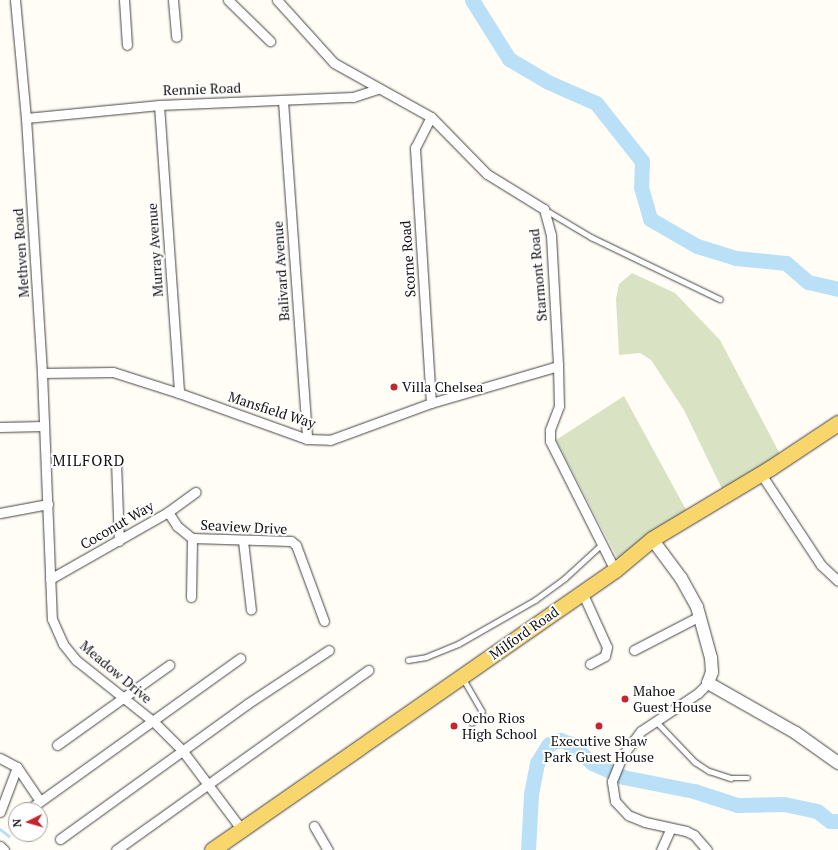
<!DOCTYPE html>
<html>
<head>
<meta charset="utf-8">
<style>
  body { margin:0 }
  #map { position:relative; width:838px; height:850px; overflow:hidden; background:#fffdf5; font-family:"PT Serif",serif }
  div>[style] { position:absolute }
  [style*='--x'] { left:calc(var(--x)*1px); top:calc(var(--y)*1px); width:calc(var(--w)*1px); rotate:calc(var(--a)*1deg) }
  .cemetery>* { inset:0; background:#d9e3c4 }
  .stream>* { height:2.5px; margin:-1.25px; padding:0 1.25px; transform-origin:1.25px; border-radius:1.25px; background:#b9e0f7 }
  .river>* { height:15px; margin:-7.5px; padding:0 7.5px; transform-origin:7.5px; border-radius:7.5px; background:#b9e0f7 }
  .roads { filter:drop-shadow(0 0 1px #444) drop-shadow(0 0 1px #444) }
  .service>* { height:4.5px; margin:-2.25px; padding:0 2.25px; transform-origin:2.25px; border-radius:2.25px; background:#fff }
  .minor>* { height:9px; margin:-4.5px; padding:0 4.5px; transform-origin:4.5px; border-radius:4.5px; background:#fff }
  .tertiary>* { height:12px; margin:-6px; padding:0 6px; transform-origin:6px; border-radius:6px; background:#fff }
  .primary>* { height:15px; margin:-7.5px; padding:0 7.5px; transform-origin:7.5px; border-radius:7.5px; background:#f9d66b }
  .dots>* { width:11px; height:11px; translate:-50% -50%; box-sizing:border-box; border:2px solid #fff; border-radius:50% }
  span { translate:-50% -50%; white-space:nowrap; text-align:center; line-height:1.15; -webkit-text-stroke:4px #fff; paint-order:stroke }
  .street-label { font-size:14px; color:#111 }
  .poi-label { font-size:14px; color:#111 }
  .left { translate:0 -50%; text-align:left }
  .neighbourhood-label { font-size:15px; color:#111; letter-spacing:1px }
  .north { position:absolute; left:8px; top:802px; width:40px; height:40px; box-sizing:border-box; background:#fff; border:1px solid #a0a0a0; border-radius:50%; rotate:265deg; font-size:11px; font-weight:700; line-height:16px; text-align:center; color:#111 }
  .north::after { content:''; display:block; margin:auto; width:14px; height:18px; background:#c4262e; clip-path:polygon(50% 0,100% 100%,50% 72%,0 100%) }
</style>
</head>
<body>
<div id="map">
  <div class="cemetery">
    <div style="clip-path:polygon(632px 273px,675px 293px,720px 340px,781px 456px,724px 493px,684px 410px,651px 360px,640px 353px,619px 355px,616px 299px,619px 284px)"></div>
    <div style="clip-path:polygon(624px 396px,690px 517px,620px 563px,556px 440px)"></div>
  </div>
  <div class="stream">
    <div style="--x:0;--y:829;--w:11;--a:38"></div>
  </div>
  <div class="river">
    <div style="--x:472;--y:0;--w:70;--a:57.9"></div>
    <div style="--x:509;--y:59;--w:45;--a:30.5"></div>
    <div style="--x:548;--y:82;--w:52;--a:23.6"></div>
    <div style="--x:596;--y:103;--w:74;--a:51.6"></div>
    <div style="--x:642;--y:161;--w:26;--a:92"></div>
    <div style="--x:641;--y:187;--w:33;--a:74"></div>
    <div style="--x:650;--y:219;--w:54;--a:29.9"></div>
    <div style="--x:697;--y:246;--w:41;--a:17.1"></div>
    <div style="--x:736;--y:258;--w:50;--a:5.7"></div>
    <div style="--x:786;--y:263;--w:29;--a:41"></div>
    <div style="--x:808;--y:282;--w:31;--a:13"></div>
    <div style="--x:528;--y:850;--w:56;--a:-86.9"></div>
    <div style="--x:531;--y:794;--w:32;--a:-79"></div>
    <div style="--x:537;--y:763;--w:22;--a:-58"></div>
    <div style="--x:549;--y:744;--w:12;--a:-20"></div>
    <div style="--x:560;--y:740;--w:12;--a:20"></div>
    <div style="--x:571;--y:744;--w:28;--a:42"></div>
    <div style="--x:592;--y:763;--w:34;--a:24"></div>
    <div style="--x:623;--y:777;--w:72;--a:11.2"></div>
    <div style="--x:694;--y:791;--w:45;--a:18"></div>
    <div style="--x:737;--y:805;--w:47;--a:-1.2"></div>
    <div style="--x:784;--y:804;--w:34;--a:12"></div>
    <div style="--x:817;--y:811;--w:16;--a:38"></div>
    <div style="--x:830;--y:821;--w:8;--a:0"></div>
  </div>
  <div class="roads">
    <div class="service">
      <div style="--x:544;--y:209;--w:55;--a:30.8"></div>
      <div style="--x:591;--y:237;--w:143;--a:25.7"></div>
      <div style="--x:408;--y:660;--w:18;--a:-9"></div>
      <div style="--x:426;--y:657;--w:35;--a:-22"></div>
      <div style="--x:458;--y:644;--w:89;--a:-29.7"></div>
      <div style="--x:535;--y:600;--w:36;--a:-36"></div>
      <div style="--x:564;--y:579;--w:50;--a:-42.6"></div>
      <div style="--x:463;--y:678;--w:38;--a:60"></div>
      <div style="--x:482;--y:711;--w:5;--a:90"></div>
      <div style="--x:482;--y:716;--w:12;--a:145"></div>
      <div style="--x:655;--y:720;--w:58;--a:46.4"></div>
      <div style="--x:695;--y:762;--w:17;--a:33"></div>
      <div style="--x:709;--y:771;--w:23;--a:18"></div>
      <div style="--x:731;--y:778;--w:17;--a:0"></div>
    </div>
    <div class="minor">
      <div style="--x:15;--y:0;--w:119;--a:84.7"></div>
      <div style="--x:26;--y:118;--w:256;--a:86.4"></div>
      <div style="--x:42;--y:373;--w:246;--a:87.7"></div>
      <div style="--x:52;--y:619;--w:27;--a:66"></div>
      <div style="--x:63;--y:644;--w:21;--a:51"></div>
      <div style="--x:76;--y:660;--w:100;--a:38.5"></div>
      <div style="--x:154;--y:722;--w:40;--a:45"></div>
      <div style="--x:182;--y:750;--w:100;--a:53.1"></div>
      <div style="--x:124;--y:0;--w:45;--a:86.2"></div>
      <div style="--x:173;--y:0;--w:37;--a:85"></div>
      <div style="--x:228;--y:0;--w:59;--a:44.3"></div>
      <div style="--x:277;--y:0;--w:85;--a:47.9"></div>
      <div style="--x:334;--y:63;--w:111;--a:29.1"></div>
      <div style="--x:431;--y:117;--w:80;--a:45.5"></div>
      <div style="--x:487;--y:174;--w:67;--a:31.6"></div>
      <div style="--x:544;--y:209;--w:27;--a:75"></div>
      <div style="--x:551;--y:235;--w:131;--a:86.9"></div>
      <div style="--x:558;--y:366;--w:40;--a:88.6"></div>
      <div style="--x:559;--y:406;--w:26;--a:111"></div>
      <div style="--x:550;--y:430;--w:11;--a:90"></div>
      <div style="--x:550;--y:441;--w:144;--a:63.3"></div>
      <div style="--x:283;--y:101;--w:339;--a:85.9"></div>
      <div style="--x:159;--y:105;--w:289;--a:86"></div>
      <div style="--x:26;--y:118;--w:134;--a:-5.6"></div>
      <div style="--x:159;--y:105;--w:194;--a:-2.4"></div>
      <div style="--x:353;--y:97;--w:25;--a:-18"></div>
      <div style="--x:42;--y:373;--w:71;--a:-0.8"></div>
      <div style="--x:113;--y:372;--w:69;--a:17.7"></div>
      <div style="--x:179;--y:393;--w:136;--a:19.8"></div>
      <div style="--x:307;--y:439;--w:23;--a:2"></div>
      <div style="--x:330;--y:440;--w:108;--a:-20.1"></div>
      <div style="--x:431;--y:403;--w:132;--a:-16.2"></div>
      <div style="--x:431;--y:403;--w:256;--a:-93.6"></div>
      <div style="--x:415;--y:148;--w:35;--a:-63"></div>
      <div style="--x:0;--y:427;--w:44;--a:-1.3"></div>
      <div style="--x:116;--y:461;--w:80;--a:87.9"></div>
      <div style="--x:761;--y:474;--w:109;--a:56.6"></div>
      <div style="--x:821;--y:565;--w:23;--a:43"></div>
      <div style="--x:168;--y:512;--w:17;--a:57"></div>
      <div style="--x:177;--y:526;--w:19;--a:39"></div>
      <div style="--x:192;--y:538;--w:99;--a:1.7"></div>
      <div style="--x:291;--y:541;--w:6;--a:39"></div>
      <div style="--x:296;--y:545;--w:81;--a:69.8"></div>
      <div style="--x:0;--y:513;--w:49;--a:-10.6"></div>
      <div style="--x:243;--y:541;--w:69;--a:83.4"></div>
      <div style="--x:50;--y:579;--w:136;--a:-29.6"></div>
      <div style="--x:168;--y:512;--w:34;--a:-36"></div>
      <div style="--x:582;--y:592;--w:60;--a:65.6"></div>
      <div style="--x:607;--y:647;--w:9;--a:103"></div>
      <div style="--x:605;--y:656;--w:17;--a:152"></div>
      <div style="--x:191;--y:597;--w:59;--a:-89"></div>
      <div style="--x:634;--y:650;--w:74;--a:-27.3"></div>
      <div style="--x:57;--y:745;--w:138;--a:-35.5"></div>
      <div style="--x:0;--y:758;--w:19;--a:28"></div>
      <div style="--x:17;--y:767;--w:48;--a:110.7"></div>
      <div style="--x:17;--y:767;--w:41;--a:55.9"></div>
      <div style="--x:28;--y:810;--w:261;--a:-35.6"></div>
      <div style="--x:314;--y:826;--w:28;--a:60"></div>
      <div style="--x:60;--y:839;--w:231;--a:-35.8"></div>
      <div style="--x:247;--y:704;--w:98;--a:-33.4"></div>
      <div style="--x:0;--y:846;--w:6;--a:45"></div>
      <div style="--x:116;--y:850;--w:310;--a:-35.5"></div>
      <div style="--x:661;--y:850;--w:24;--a:-66"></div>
      <div style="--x:707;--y:850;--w:20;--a:-131"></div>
      <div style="--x:694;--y:835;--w:9;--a:-153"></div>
      <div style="--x:686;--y:831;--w:42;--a:-167.6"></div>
      <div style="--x:645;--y:822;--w:18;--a:-158"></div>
      <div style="--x:628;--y:815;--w:19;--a:-133"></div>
      <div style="--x:615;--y:801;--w:20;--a:-99"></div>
      <div style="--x:612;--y:781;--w:27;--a:-68"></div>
      <div style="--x:622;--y:756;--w:31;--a:-53"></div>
      <div style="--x:641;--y:731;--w:69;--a:-33.7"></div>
      <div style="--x:698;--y:693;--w:14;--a:-45"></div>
    </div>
    <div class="tertiary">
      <div style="--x:652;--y:539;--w:49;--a:53.4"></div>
      <div style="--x:681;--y:578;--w:33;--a:61"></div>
      <div style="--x:697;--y:607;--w:53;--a:74.6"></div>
      <div style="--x:711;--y:658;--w:14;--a:86"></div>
      <div style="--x:712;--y:672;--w:12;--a:110"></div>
      <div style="--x:708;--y:683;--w:101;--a:29.6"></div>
      <div style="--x:796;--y:733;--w:52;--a:35.5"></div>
    </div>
    <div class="primary">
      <div style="--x:212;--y:850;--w:491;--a:-34.8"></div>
      <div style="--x:615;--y:570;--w:48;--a:-40"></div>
      <div style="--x:652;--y:539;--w:138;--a:-31"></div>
      <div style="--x:770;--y:468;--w:82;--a:-33.5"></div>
    </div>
  </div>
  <div class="dots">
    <div style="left:394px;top:387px;background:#c4262e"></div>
    <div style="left:625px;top:699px;background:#c4262e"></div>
    <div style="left:454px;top:726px;background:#c4262e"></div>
    <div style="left:599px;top:726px;background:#c4262e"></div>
  </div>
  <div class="street-label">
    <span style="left:202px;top:89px;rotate:-2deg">Rennie Road</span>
    <span style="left:155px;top:250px;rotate:-94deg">Murray Avenue</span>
    <span style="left:21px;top:253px;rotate:-94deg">Methven Road</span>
    <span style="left:408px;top:259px;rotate:-94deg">Scorne Road</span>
    <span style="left:281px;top:271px;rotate:-94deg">Balivard Avenue</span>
    <span style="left:538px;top:275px;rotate:-95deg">Starmont Road</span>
    <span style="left:272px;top:410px;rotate:18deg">Mansfield Way</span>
    <span style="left:117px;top:525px;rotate:-30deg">Coconut Way</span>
    <span style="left:244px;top:527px;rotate:3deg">Seaview Drive</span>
    <span style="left:524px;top:633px;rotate:-35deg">Milford Road</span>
    <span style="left:116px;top:672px;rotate:40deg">Meadow Drive</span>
  </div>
  <div class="poi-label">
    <span class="left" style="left:402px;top:387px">Villa Chelsea</span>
    <span class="left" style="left:633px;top:699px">Mahoe<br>Guest House</span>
    <span class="left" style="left:462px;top:726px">Ocho Rios<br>High School</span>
    <span style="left:599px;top:749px">Executive Shaw<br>Park Guest House</span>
  </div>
  <div class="neighbourhood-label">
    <span style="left:89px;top:461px">MILFORD</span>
  </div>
  <div class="north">N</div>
</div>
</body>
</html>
